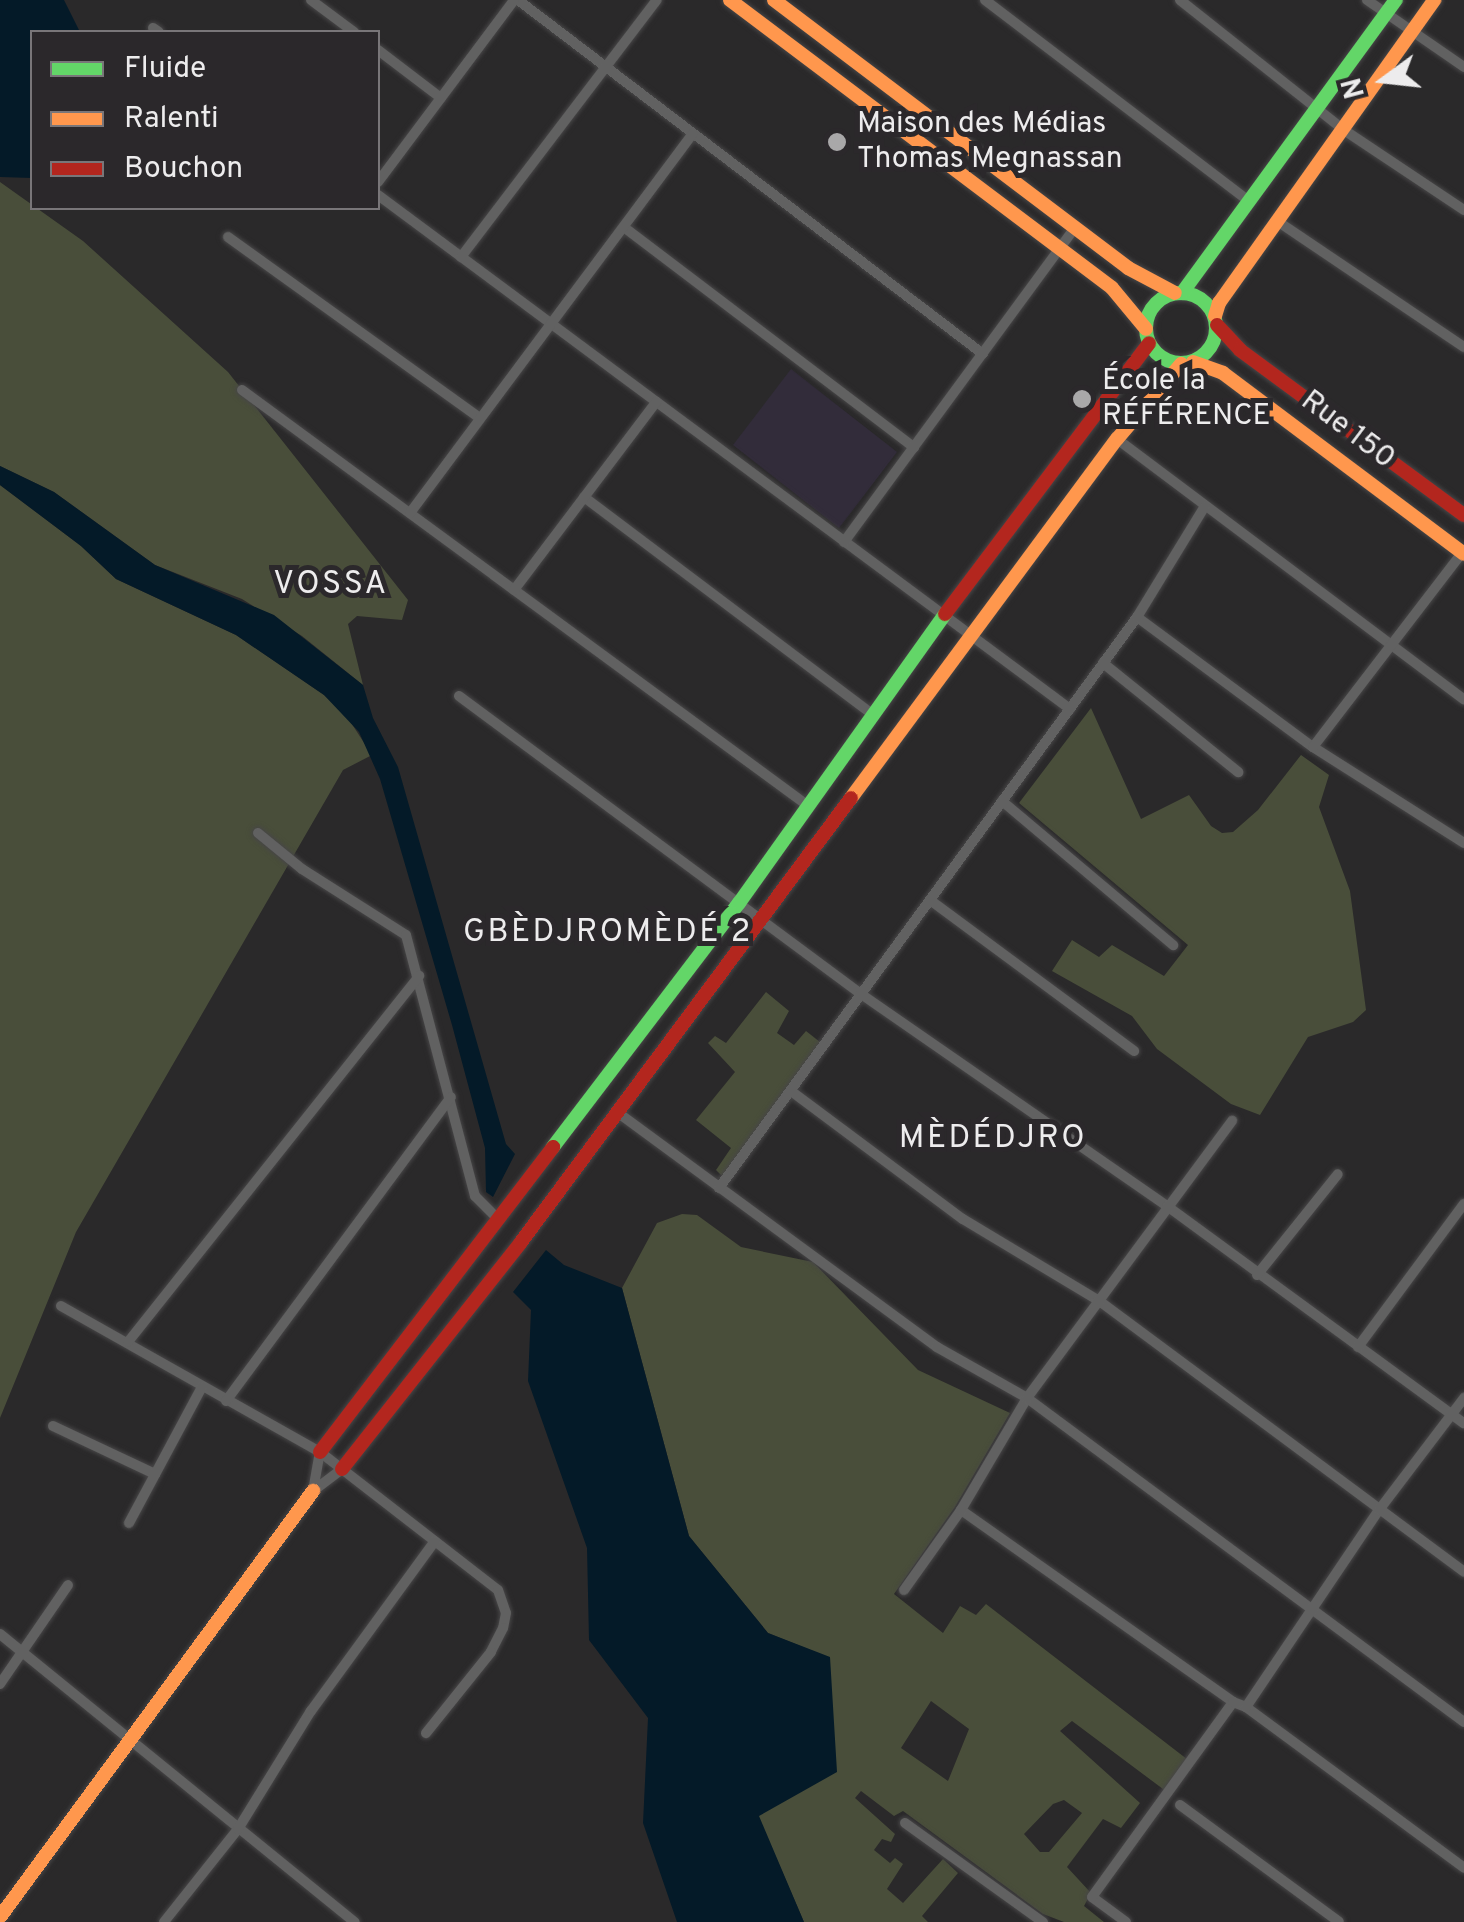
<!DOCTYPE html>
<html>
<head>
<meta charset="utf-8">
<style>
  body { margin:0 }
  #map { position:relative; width:1464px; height:1922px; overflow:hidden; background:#2a292a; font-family:Overpass,sans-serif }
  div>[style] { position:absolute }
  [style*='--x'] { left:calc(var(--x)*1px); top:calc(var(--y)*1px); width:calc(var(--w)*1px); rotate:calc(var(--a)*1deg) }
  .commercial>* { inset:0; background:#322c3a }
  .green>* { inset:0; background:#494e3a }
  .water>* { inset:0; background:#041a28 }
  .roads { filter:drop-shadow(0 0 2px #474647) drop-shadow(0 0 2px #474647) }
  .street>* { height:10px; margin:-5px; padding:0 5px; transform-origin:5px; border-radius:5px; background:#616161 }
  .fast>* { height:14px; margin:-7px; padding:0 7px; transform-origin:7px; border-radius:7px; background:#63d668 }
  .fast>.ring { margin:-7px; padding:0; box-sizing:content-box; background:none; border:14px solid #63d668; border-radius:50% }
  .slow>* { height:14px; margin:-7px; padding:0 7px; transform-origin:7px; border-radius:7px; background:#ff974d }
  .jam>* { height:14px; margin:-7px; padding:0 7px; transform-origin:7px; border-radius:7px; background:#b3261e }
  .dots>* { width:28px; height:28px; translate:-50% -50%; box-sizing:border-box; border:5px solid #2b282b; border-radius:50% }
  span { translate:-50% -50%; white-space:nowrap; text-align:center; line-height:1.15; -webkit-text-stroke:10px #2b282b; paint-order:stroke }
  .poi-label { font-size:30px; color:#edeced }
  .left { translate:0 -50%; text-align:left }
  .street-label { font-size:30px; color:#edeced }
  .neighbourhood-label { font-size:32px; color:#edeced; letter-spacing:2.5px }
  .legend { position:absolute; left:30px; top:30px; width:350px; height:180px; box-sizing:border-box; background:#2b282b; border:2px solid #797679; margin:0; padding:12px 18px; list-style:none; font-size:30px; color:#edeced }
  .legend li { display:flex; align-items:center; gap:20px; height:50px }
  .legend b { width:50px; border:2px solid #797679 }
  .north { position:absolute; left:1334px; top:30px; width:100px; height:100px; -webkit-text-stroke:8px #2b282b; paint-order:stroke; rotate:255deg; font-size:28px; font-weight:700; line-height:40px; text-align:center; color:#edeced }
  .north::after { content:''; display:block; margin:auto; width:35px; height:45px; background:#edeced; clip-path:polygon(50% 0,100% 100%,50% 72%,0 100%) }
</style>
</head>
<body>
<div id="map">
  <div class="commercial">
    <div style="clip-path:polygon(791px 369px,897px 452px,839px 528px,733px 445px)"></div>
  </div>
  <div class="green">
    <div style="clip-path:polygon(0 182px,83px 241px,228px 372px,408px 600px,402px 620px,357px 616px,348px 624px,363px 685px,302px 636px,242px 599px,155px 565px,54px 492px,0 466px)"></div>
    <div style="clip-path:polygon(0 485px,81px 546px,116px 579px,236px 635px,324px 695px,346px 715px,372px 755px,343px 770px,76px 1232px,0 1418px)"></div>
    <div style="clip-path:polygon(1091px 708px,1141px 819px,1189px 795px,1211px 826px,1222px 833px,1233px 832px,1258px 810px,1301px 755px,1329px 775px,1319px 807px,1350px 891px,1366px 1010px,1353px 1022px,1308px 1037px,1260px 1115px,1231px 1104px,1157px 1049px,1132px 1016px,1052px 971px,1072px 940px,1099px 957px,1112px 945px,1164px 976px,1188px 945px,1019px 803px)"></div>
    <div style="clip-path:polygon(766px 992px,789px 1011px,777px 1033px,794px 1045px,806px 1031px,820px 1042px,722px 1176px,716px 1170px,731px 1148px,696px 1120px,735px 1072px,708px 1043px,715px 1036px,726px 1043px)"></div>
    <div style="clip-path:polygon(evenodd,682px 1214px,697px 1215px,741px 1247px,813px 1262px,918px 1370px,1010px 1413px,955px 1507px,894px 1594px,943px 1633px,960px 1606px,976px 1615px,986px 1604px,1192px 1763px,1171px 1795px,1072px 1721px,1060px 1731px,1140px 1803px,1121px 1828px,1103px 1819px,1067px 1867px,1091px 1893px,1084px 1906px,1104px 1922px,1064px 1922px,1043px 1914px,903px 1811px,894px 1816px,861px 1791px,855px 1798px,895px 1834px,891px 1842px,882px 1839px,874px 1850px,890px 1863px,895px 1858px,903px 1864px,887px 1889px,903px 1903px,943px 1859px,958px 1873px,922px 1916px,928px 1922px,804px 1922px,758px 1816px,830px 1658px,768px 1633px,689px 1536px,622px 1288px,657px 1223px,682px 1214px,931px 1701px,969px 1729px,948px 1781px,901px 1748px,931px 1701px,682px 1214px,1064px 1800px,1082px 1813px,1049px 1852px,1040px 1852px,1024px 1834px,1053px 1804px,1064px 1800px)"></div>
  </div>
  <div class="water">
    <div style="clip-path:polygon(0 0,64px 0,80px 32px,32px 32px,32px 178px,0 177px)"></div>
    <div style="clip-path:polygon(0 466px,54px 492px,155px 565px,274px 615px,363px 685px,373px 718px,398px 767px,506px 1144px,515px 1154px,493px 1197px,486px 1192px,485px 1148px,452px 1025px,380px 779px,359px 732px,324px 695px,236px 635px,116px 579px,81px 546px,0 485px)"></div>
    <div style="clip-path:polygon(546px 1250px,564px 1265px,622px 1288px,689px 1536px,768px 1633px,830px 1657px,837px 1772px,759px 1816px,804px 1922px,677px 1922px,643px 1823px,648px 1718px,589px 1640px,587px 1548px,528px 1381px,531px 1310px,513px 1292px)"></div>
  </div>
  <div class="roads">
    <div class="street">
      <div style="--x:311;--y:0;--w:54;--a:36.7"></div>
      <div style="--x:518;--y:0;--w:584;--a:37.28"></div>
      <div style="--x:985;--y:0;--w:332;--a:37.3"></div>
      <div style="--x:1180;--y:0;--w:209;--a:38.4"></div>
      <div style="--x:1344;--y:130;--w:144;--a:33.7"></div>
      <div style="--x:1367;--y:0;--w:118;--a:34.6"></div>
      <div style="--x:153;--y:28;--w:7;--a:34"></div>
      <div style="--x:378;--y:50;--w:79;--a:37.3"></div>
      <div style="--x:378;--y:182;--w:227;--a:-53.2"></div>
      <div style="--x:378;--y:195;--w:862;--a:36.6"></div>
      <div style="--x:1280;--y:223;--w:222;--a:34"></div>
      <div style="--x:625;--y:228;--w:363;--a:37.2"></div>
      <div style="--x:228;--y:237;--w:310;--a:35.7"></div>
      <div style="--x:461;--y:257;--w:323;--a:-52.7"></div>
      <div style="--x:242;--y:390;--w:701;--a:36.3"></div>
      <div style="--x:1117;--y:439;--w:434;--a:36.9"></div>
      <div style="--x:584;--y:497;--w:359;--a:37"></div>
      <div style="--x:410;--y:513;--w:473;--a:-53.3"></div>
      <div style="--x:844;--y:542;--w:390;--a:-53.7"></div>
      <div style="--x:514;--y:590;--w:236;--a:-52.9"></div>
      <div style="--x:1137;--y:617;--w:219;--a:36.5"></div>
      <div style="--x:1313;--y:747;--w:179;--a:32.4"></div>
      <div style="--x:1103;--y:663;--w:174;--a:38.9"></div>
      <div style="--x:459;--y:696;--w:500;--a:36.55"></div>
      <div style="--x:861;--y:994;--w:372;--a:34.7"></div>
      <div style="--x:1167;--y:1206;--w:368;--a:36.2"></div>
      <div style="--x:1313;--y:747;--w:248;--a:-52.5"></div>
      <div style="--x:1002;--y:801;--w:224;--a:40.1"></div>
      <div style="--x:258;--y:833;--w:57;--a:39.3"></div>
      <div style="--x:302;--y:869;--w:123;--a:32.4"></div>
      <div style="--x:406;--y:935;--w:270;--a:75.2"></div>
      <div style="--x:475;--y:1196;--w:30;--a:45"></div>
      <div style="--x:930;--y:900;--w:254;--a:36.5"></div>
      <div style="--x:791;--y:1091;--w:214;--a:36.7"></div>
      <div style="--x:963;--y:1219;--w:157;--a:31"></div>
      <div style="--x:1098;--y:1300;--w:456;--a:36.6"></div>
      <div style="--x:617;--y:1112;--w:397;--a:36.3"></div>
      <div style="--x:937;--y:1347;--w:103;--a:29.5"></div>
      <div style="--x:1027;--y:1398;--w:544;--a:36.55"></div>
      <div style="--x:719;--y:1188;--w:708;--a:-53.79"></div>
      <div style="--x:1137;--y:617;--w:130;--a:-58.5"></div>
      <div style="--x:1257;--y:1275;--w:129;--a:-51.3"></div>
      <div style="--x:61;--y:1306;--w:297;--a:29.4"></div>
      <div style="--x:320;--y:1452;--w:225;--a:37.8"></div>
      <div style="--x:498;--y:1590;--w:24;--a:71"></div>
      <div style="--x:506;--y:1613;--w:15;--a:101"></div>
      <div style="--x:503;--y:1628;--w:27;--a:117"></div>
      <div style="--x:491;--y:1652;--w:104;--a:128.7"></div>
      <div style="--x:128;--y:1342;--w:468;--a:-51.5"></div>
      <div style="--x:1358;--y:1347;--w:178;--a:-53.5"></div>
      <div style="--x:226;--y:1401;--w:378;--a:-53.5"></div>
      <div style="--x:53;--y:1426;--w:113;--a:25.2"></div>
      <div style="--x:313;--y:1491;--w:40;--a:-80"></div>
      <div style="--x:313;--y:1491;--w:36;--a:-37"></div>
      <div style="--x:961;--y:1510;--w:333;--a:35.2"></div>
      <div style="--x:129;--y:1523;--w:154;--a:-61.8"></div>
      <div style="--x:904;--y:1590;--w:98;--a:-54.5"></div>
      <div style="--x:961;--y:1510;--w:130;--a:-59.5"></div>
      <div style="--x:1027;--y:1398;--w:345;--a:-53.5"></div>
      <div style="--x:0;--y:1634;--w:457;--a:39.1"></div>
      <div style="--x:0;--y:1684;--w:120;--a:-55.5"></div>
      <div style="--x:1246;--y:1707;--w:271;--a:36.4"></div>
      <div style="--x:1180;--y:1805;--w:197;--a:36.3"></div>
      <div style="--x:905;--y:1823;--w:170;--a:35.7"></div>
      <div style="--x:164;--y:1922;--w:119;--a:-51.5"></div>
      <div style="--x:238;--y:1829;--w:139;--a:-58.3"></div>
      <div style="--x:311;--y:1711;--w:210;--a:-53.9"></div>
      <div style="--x:1126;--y:1922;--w:42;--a:-143.7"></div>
      <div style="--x:1092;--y:1897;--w:241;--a:-54.1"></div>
      <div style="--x:1233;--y:1702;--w:14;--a:21"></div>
      <div style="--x:1246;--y:1707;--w:238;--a:-56"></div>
      <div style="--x:1379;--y:1510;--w:141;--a:-52.8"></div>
    </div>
    <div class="fast">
      <div class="ring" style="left:1146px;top:293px;width:56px;height:56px"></div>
      <div style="--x:1182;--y:293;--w:363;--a:-53.9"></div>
      <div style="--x:553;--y:1147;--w:307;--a:-52.7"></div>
      <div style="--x:739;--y:903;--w:355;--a:-54.5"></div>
    </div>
    <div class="slow">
      <div style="--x:730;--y:0;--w:478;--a:37"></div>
      <div style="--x:1112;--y:288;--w:53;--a:50.3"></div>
      <div style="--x:774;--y:0;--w:444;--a:37.1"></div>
      <div style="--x:1128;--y:268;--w:53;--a:28"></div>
      <div style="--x:1215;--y:316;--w:14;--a:-73"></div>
      <div style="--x:1219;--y:303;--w:372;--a:-54.6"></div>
      <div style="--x:1193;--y:362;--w:32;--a:20"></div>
      <div style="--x:1223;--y:373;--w:301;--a:36.9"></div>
      <div style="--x:851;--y:798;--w:447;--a:-53.5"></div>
      <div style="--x:1117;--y:439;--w:99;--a:-49.5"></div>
      <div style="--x:0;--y:1917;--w:529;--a:-53.69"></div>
    </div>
    <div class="jam">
      <div style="--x:1217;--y:325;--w:34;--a:47"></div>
      <div style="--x:1240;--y:350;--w:278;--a:36.4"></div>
      <div style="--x:945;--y:614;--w:339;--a:-53"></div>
      <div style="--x:320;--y:1452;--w:384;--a:-52.6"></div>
      <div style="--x:342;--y:1469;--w:289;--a:-51.7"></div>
      <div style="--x:521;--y:1242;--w:553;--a:-53.38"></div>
    </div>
  </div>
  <div class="dots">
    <div style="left:837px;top:142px;background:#a9a8a9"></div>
    <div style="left:1082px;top:399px;background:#a9a8a9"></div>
  </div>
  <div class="poi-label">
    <span class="left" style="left:857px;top:142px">Maison des Médias<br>Thomas Megnassan</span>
    <span class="left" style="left:1102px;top:399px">École la<br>RÉFÉRENCE</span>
  </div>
  <div class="street-label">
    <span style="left:1347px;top:431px;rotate:37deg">Rue 150</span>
  </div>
  <div class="neighbourhood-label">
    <span style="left:331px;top:585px">VOSSA</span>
    <span style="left:608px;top:933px">GBÈDJROMÈDÉ 2</span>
    <span style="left:993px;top:1139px">MÈDÉDJRO</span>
  </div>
  <ul class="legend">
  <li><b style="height:12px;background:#63d668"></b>Fluide</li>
  <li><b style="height:12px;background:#ff974d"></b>Ralenti</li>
  <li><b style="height:12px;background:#b3261e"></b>Bouchon</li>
  </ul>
  <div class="north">N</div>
</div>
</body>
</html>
